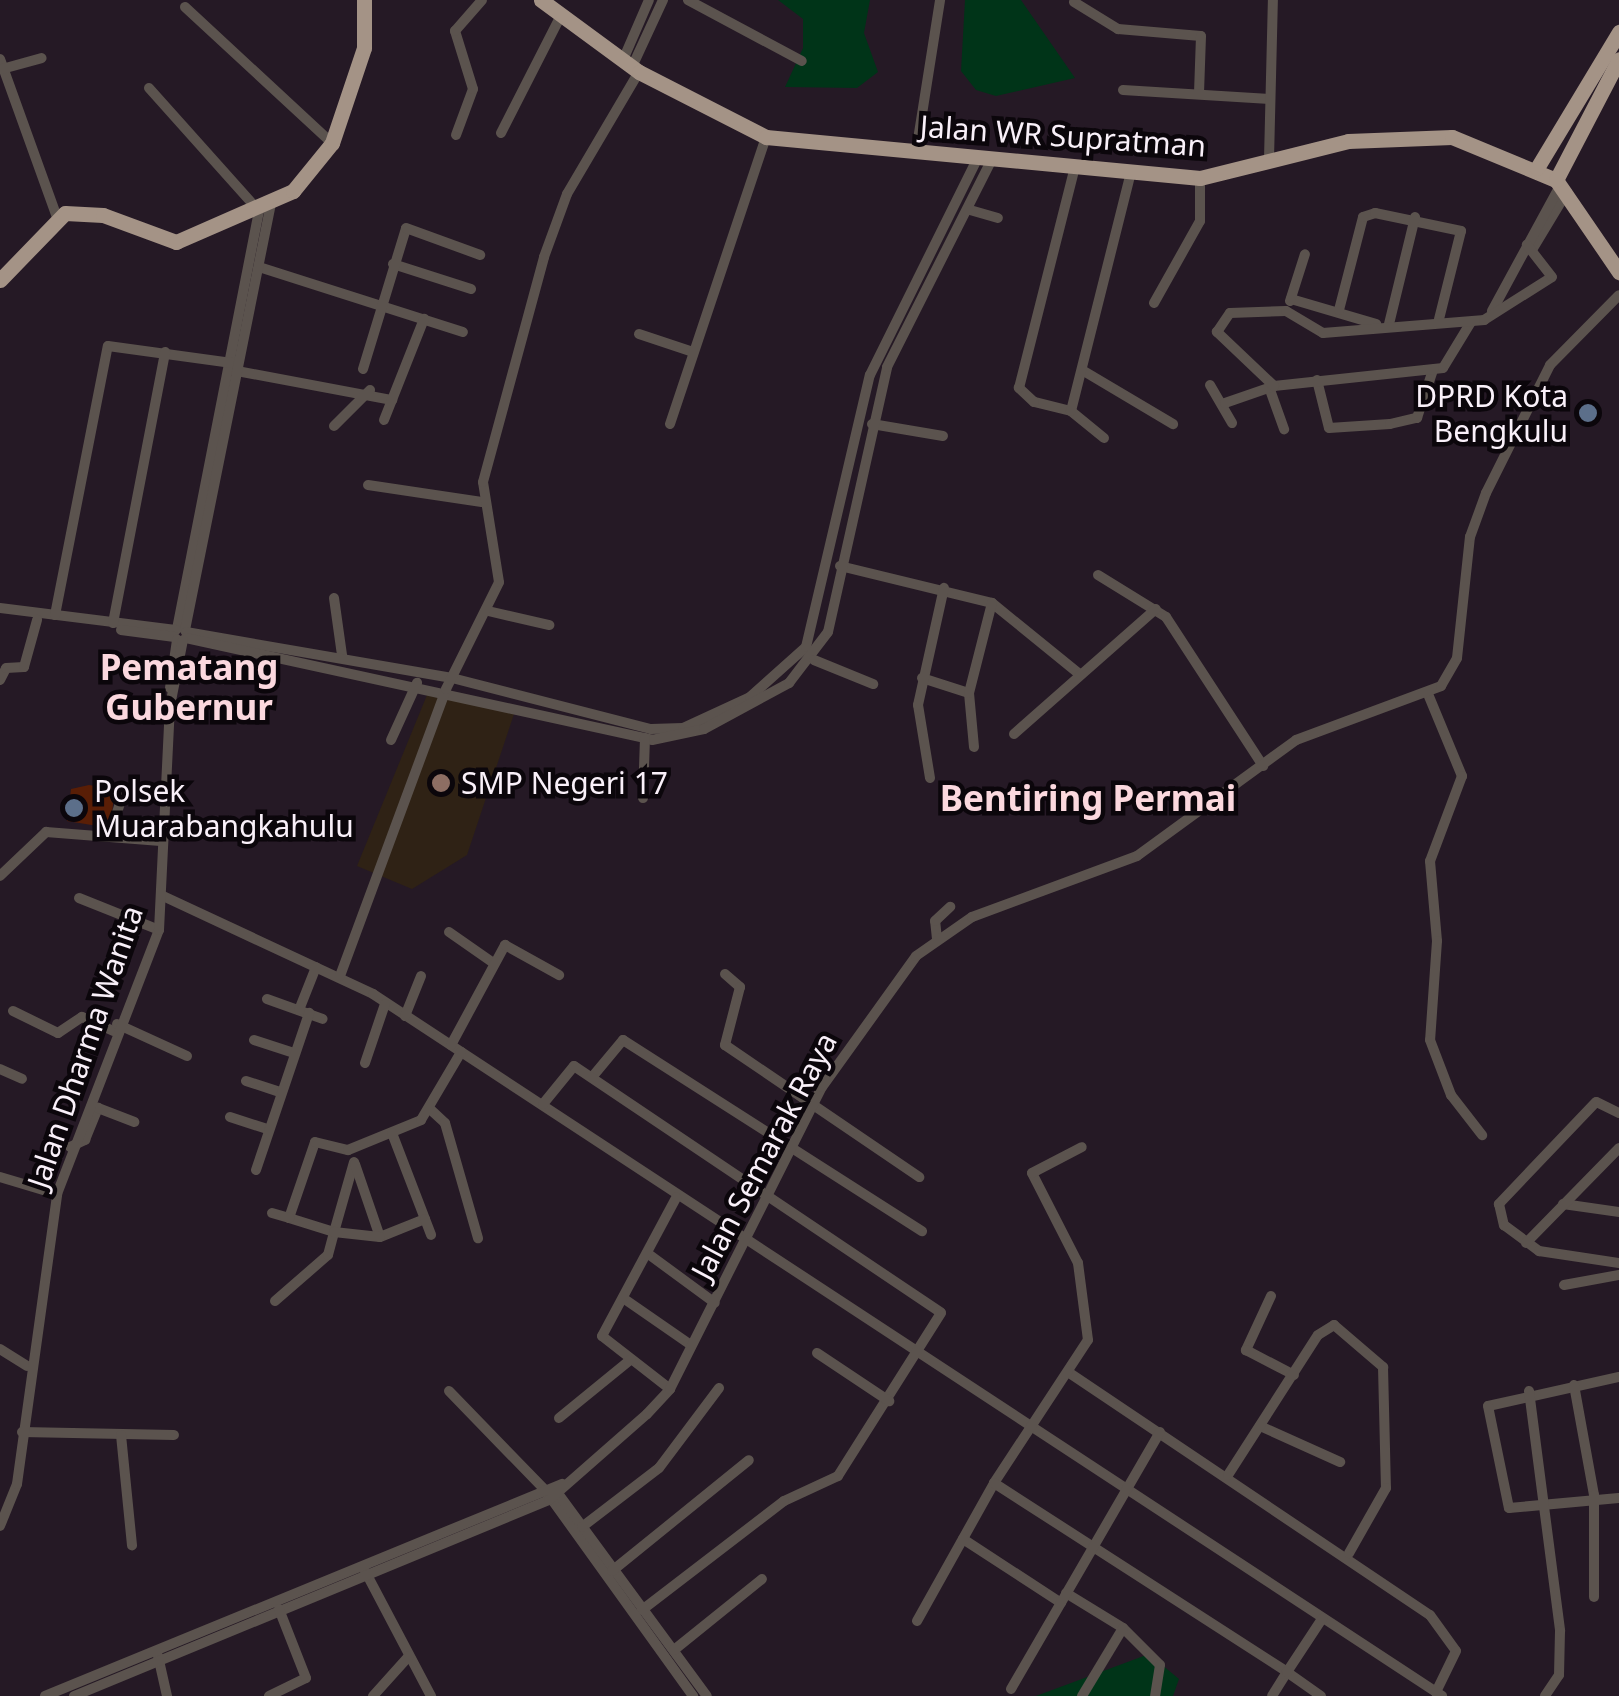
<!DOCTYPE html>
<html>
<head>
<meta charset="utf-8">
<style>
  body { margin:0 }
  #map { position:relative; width:1619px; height:1696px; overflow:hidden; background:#251925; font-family:"Noto Sans",sans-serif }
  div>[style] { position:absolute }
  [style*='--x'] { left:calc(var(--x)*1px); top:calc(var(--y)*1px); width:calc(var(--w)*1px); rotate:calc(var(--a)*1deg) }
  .education>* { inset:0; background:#2f2215 }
  .green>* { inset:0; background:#003418 }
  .building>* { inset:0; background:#591e06 }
  .minor>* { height:10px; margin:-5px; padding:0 5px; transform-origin:5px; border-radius:5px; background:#5b534e }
  .trunk>* { height:15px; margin:-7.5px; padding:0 7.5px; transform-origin:7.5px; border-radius:7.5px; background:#a49386 }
  .dots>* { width:28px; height:28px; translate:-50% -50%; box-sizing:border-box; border:5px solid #0b060b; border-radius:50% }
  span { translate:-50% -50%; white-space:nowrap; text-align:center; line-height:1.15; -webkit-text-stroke:9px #0b060b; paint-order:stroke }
  .street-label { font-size:30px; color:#f9f0f9 }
  .poi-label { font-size:30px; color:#f9f0f9 }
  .right { translate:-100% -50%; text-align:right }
  .left { translate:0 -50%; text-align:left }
  .quarter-label { font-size:35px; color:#fbd8de; font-weight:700 }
</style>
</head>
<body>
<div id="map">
  <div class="education">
    <div style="clip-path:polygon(427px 695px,515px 711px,467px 855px,412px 889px,357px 866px)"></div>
  </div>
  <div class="green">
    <div style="clip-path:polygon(778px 0,870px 0,864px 33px,878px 72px,857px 88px,785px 87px,803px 48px,803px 19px)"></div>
    <div style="clip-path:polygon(965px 0,1021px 0,1075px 78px,996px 96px,976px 90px,961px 71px)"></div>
    <div style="clip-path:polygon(1149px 1654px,1179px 1679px,1173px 1696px,1036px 1696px)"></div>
  </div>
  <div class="building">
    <div style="clip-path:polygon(89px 785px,115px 789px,110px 828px,67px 821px,71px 789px)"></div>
  </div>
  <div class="minor">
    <div style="--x:688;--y:0;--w:129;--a:28.2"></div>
    <div style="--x:1074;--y:2;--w:52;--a:31.5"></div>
    <div style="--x:1118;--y:29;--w:83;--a:4.8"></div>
    <div style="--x:1201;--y:36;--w:57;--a:92"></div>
    <div style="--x:185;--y:7;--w:200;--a:42.8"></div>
    <div style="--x:0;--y:59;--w:168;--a:70.2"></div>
    <div style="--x:623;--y:60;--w:65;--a:-66.6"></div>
    <div style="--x:632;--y:67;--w:74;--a:-65.2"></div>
    <div style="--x:2;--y:69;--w:41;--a:-15.4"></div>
    <div style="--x:149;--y:88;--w:165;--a:48.2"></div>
    <div style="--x:259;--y:211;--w:426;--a:101.1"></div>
    <div style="--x:1123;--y:90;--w:147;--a:3.5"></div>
    <div style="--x:501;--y:133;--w:128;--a:-63"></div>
    <div style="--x:456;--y:135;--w:49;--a:-69.7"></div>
    <div style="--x:473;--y:89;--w:61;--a:-107.2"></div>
    <div style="--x:455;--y:31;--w:41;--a:-48.9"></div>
    <div style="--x:916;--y:152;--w:154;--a:-81"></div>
    <div style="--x:1269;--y:159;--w:159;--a:-88.6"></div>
    <div style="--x:970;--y:210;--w:29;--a:16"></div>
    <div style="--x:1532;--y:250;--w:68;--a:-58.9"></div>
    <div style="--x:393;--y:264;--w:82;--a:17.8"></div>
    <div style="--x:259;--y:267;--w:214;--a:17.7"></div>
    <div style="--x:1291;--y:299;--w:89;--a:16.4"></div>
    <div style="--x:1290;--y:301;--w:49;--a:-72.3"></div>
    <div style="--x:1154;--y:303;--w:94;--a:-60.7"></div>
    <div style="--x:1200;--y:221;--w:43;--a:-90"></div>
    <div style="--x:1339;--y:310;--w:96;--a:-75.5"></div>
    <div style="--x:1363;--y:217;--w:13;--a:-18"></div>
    <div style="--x:1375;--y:213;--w:88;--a:11.8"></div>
    <div style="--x:1461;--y:231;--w:91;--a:104"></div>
    <div style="--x:1492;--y:311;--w:145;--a:-61.5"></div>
    <div style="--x:1389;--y:324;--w:110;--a:-76.3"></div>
    <div style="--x:639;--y:334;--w:57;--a:18.4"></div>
    <div style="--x:363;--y:369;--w:147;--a:-73"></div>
    <div style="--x:406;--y:228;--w:79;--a:20"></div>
    <div style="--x:1082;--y:370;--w:106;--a:30.7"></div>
    <div style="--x:237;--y:371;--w:158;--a:10.6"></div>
    <div style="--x:1317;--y:380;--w:49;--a:76"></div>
    <div style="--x:1329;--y:428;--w:61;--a:-3.8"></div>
    <div style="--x:1390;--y:424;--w:28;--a:-13"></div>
    <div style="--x:1417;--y:418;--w:51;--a:-71.6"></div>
    <div style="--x:1210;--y:385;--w:44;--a:59.9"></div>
    <div style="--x:1274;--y:386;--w:170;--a:-6.1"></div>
    <div style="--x:1443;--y:368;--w:54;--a:-58.7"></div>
    <div style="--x:1269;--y:387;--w:45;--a:70.3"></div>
    <div style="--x:1225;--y:403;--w:52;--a:-19.1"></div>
    <div style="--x:1274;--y:386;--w:79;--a:-136.5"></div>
    <div style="--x:1217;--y:332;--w:23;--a:-56"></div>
    <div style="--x:1230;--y:313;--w:56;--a:-2"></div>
    <div style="--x:1286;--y:311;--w:43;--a:30.7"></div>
    <div style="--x:1323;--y:333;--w:162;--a:-4.6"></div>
    <div style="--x:1484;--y:320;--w:80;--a:-32.3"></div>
    <div style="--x:1552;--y:277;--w:41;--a:-128"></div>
    <div style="--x:1071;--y:411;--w:38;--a:-166"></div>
    <div style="--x:1034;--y:402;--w:21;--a:-137"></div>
    <div style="--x:1019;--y:388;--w:228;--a:-75.8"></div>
    <div style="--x:384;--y:420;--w:109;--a:-68.4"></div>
    <div style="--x:670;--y:424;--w:303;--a:-71.5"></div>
    <div style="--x:872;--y:424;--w:72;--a:9.6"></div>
    <div style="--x:334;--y:426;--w:51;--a:-45"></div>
    <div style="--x:1104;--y:438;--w:43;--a:-140.7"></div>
    <div style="--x:1071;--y:411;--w:245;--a:-75.9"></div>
    <div style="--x:368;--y:485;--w:115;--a:8.5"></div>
    <div style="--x:840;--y:566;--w:156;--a:13.7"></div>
    <div style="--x:992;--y:603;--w:111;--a:39.1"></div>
    <div style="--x:1098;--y:575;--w:80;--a:31.7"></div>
    <div style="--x:1166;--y:617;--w:178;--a:56.9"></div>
    <div style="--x:334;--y:598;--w:58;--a:82"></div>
    <div style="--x:0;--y:608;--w:177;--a:7.1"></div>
    <div style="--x:488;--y:611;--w:63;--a:12.9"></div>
    <div style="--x:55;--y:615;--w:274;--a:-78.9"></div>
    <div style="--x:108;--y:346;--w:125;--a:7.8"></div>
    <div style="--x:113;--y:623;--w:276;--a:-79.1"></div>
    <div style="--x:121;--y:630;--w:54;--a:7.4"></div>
    <div style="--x:185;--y:630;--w:434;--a:-78.6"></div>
    <div style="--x:186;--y:632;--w:270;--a:9.8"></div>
    <div style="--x:452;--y:678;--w:205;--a:14.4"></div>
    <div style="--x:651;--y:729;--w:32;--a:-2"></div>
    <div style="--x:683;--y:728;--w:74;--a:-24.8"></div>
    <div style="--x:750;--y:697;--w:75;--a:-41.8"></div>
    <div style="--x:806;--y:647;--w:279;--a:-76.8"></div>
    <div style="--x:870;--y:375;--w:243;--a:-63.6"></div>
    <div style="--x:186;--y:638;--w:477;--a:12.3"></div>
    <div style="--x:652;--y:740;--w:53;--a:-11.9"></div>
    <div style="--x:704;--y:729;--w:97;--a:-28.4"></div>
    <div style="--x:789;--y:683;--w:64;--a:-52.6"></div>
    <div style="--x:828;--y:632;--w:271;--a:-77.4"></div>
    <div style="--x:887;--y:367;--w:233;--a:-63.2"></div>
    <div style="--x:814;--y:660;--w:64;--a:22.1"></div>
    <div style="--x:922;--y:678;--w:49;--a:17.7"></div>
    <div style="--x:0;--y:680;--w:13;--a:-63"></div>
    <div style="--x:6;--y:668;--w:18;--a:-3"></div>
    <div style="--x:24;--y:667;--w:49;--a:-74.5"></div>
    <div style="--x:170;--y:688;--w:49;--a:-81.7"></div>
    <div style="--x:1428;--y:694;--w:89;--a:67.5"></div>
    <div style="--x:1462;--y:776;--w:91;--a:110.6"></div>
    <div style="--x:1430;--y:861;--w:80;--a:85"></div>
    <div style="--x:1437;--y:941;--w:99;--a:94"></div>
    <div style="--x:1430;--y:1040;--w:59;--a:69.1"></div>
    <div style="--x:1451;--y:1095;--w:51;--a:52.2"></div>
    <div style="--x:1014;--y:734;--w:189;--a:-41.4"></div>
    <div style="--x:391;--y:740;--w:63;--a:-65.5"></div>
    <div style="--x:974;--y:747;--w:54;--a:-95.3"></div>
    <div style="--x:969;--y:693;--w:93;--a:-75.7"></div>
    <div style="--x:930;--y:778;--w:74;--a:-99.3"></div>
    <div style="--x:918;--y:705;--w:120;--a:-77.5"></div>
    <div style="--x:643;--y:798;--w:60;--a:-88.1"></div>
    <div style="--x:116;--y:816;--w:28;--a:-73"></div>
    <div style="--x:124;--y:789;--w:39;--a:6"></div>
    <div style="--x:0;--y:876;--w:64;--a:-43.7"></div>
    <div style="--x:46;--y:832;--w:115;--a:4.5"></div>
    <div style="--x:163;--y:896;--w:232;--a:25"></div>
    <div style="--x:373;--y:994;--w:1279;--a:33.29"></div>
    <div style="--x:79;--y:898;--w:86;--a:21.8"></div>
    <div style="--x:449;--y:932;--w:52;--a:34.9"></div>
    <div style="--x:937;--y:939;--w:18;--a:-96"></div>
    <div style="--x:935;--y:921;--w:21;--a:-43"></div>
    <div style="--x:725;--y:974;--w:20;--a:41"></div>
    <div style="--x:740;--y:987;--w:60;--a:104.5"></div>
    <div style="--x:725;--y:1045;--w:235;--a:34.2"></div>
    <div style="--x:340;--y:976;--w:306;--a:-69.7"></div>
    <div style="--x:446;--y:689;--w:119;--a:-63.6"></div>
    <div style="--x:499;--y:582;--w:101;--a:-99.1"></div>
    <div style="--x:483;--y:482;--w:233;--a:-74.8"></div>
    <div style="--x:544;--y:257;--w:67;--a:-69.9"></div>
    <div style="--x:567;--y:194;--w:142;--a:-59.5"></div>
    <div style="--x:267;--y:999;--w:59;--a:19.7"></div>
    <div style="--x:299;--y:1010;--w:46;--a:-68.4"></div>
    <div style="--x:13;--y:1011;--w:50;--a:26.1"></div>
    <div style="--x:58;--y:1033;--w:29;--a:-34"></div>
    <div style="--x:82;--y:1017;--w:35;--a:24"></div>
    <div style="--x:405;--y:1016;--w:43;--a:-68.2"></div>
    <div style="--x:117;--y:1024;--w:77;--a:24.6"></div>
    <div style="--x:254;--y:1040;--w:42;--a:18"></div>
    <div style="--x:451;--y:1045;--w:114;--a:-61.6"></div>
    <div style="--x:505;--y:945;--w:62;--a:29.1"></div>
    <div style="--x:365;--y:1063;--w:62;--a:-71.3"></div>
    <div style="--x:0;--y:1069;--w:24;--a:24"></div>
    <div style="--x:593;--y:1076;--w:47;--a:-50.2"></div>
    <div style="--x:623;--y:1040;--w:355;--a:32.6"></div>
    <div style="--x:246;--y:1081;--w:36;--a:18"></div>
    <div style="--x:543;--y:1104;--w:49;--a:-50.8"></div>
    <div style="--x:574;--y:1066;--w:442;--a:33.9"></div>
    <div style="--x:941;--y:1313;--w:193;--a:122.3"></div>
    <div style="--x:838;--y:1476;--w:60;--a:155.2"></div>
    <div style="--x:784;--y:1501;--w:179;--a:142.5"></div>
    <div style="--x:431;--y:1110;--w:19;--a:43"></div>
    <div style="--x:445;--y:1123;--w:120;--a:74"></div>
    <div style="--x:1619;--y:1113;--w:25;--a:-154"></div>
    <div style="--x:1596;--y:1102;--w:141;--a:133.6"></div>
    <div style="--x:1499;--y:1204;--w:22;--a:77"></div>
    <div style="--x:1504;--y:1225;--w:44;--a:36.6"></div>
    <div style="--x:1539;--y:1251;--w:81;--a:8.5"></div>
    <div style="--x:230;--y:1117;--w:40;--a:18"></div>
    <div style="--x:70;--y:1147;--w:17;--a:-25"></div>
    <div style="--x:85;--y:1140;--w:35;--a:-68"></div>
    <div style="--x:98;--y:1108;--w:39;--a:21"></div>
    <div style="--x:354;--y:1162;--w:73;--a:105.9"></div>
    <div style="--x:334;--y:1232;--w:47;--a:-162.7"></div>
    <div style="--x:289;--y:1218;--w:80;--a:-71.1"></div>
    <div style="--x:315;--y:1142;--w:34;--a:14"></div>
    <div style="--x:348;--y:1150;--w:79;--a:-22.3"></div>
    <div style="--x:421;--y:1120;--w:79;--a:-59.5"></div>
    <div style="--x:355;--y:1164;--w:77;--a:71.1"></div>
    <div style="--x:380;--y:1237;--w:48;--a:-21.8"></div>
    <div style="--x:425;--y:1219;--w:92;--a:-111"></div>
    <div style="--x:256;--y:1170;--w:166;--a:-71.3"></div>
    <div style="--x:0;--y:1177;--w:59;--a:16.6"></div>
    <div style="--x:1563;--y:1204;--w:57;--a:8.1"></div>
    <div style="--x:272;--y:1213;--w:18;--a:16"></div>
    <div style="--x:425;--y:1219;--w:17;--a:69"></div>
    <div style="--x:1526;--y:1243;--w:133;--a:-45.6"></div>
    <div style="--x:647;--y:1253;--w:84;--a:36.3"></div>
    <div style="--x:1564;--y:1285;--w:56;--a:-10.3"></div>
    <div style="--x:1271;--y:1296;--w:60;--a:114.8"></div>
    <div style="--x:1246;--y:1350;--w:54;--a:27.5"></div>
    <div style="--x:623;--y:1298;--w:83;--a:34.7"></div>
    <div style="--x:275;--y:1301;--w:70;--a:-41"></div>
    <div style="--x:328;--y:1255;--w:24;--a:-75"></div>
    <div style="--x:334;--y:1232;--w:46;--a:6.2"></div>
    <div style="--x:0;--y:1349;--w:32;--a:32"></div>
    <div style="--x:817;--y:1353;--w:87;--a:33.7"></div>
    <div style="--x:1068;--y:1372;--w:436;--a:33.9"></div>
    <div style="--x:1430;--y:1615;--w:44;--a:54.2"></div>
    <div style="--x:1456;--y:1651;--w:46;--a:116"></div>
    <div style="--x:1619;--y:1377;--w:134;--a:167.5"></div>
    <div style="--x:1488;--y:1406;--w:104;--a:78.4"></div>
    <div style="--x:1509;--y:1508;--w:110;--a:-5.2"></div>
    <div style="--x:1574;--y:1385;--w:112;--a:79.7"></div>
    <div style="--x:1594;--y:1495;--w:102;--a:90"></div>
    <div style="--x:670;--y:1389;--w:86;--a:-142.1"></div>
    <div style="--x:602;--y:1336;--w:157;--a:-61.8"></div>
    <div style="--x:449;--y:1391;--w:138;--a:45.9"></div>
    <div style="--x:545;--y:1490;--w:254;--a:54.3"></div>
    <div style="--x:1529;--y:1391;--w:242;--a:82.6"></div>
    <div style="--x:1560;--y:1631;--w:44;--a:91.3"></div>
    <div style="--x:1559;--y:1675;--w:25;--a:124"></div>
    <div style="--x:559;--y:1418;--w:92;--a:-39.2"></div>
    <div style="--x:1260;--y:1426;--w:88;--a:24.2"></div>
    <div style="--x:22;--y:1432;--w:152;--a:1.1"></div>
    <div style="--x:121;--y:1435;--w:111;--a:84.3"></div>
    <div style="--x:1228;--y:1475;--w:166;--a:-57.3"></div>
    <div style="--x:1318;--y:1335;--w:19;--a:-32"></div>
    <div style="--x:1334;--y:1325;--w:65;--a:40.6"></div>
    <div style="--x:1383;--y:1367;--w:121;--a:88.6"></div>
    <div style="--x:1386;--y:1488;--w:75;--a:119.6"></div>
    <div style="--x:994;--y:1483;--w:171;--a:-56.7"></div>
    <div style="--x:1088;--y:1340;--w:78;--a:-97.4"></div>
    <div style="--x:1078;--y:1263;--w:101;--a:-117.1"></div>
    <div style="--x:1032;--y:1173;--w:56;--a:-27.5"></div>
    <div style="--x:554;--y:1488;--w:258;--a:53.7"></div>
    <div style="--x:0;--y:1526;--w:45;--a:-68"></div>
    <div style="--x:17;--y:1484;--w:293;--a:-82.1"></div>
    <div style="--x:57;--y:1194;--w:283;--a:-68.9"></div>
    <div style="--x:159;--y:930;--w:224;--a:-87.2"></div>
    <div style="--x:170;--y:706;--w:67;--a:-78.9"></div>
    <div style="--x:582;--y:1527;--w:97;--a:-37.5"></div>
    <div style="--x:659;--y:1468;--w:100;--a:-53.1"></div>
    <div style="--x:963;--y:1539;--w:117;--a:33.1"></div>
    <div style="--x:364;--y:1569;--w:144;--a:62.2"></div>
    <div style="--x:612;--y:1571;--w:176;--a:-39"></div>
    <div style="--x:1066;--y:1593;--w:67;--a:31.6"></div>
    <div style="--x:1123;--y:1628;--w:52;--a:45"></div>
    <div style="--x:1160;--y:1665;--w:31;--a:99"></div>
    <div style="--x:917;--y:1621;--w:158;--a:-60.8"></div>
    <div style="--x:994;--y:1483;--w:349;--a:32.8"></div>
    <div style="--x:1287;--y:1672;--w:28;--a:122"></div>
    <div style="--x:674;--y:1650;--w:113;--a:-38.9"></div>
    <div style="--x:158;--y:1656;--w:41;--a:77.3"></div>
    <div style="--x:1011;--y:1689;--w:297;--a:-59.9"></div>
    <div style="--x:45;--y:1696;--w:559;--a:-22.3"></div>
    <div style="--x:74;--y:1696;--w:514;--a:-22.42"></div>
    <div style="--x:549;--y:1500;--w:130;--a:-41.3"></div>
    <div style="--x:647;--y:1414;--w:34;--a:-47"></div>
    <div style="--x:670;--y:1389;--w:338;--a:-63.3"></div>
    <div style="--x:822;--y:1087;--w:161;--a:-54.3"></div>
    <div style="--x:916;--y:956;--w:68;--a:-34.9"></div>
    <div style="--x:972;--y:917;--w:176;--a:-20.3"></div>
    <div style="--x:1137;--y:856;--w:197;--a:-36.1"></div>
    <div style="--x:1296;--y:740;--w:155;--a:-20.4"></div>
    <div style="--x:1441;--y:686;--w:32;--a:-60"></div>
    <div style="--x:1457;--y:658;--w:122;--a:-83.9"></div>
    <div style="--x:1470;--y:537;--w:47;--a:-70"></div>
    <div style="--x:1486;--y:493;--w:143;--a:-63.4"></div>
    <div style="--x:1550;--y:365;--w:98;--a:-45.4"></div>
    <div style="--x:269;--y:1696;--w:41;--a:-25.9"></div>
    <div style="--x:306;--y:1678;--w:74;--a:-111.4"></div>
    <div style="--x:373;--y:1696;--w:54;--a:-48"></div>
    <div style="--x:1082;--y:1696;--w:79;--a:-58.9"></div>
    <div style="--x:1321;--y:1696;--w:42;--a:-144.8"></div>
    <div style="--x:1287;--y:1672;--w:64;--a:-56.6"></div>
  </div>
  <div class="trunk">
    <div style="--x:541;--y:0;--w:122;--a:36.3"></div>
    <div style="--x:639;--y:72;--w:143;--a:27.1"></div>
    <div style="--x:766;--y:137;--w:436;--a:5.4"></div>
    <div style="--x:1200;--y:178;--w:153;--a:-14"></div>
    <div style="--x:1348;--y:141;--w:104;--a:-2.2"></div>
    <div style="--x:1452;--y:137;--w:113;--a:22.5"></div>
    <div style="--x:1556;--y:180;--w:112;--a:55.6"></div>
    <div style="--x:1537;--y:168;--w:159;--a:-58.9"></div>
    <div style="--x:1556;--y:180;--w:136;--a:-62.5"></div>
    <div style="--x:0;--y:280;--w:93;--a:-45.9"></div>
    <div style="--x:65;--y:213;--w:38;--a:3"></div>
    <div style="--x:103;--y:215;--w:78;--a:20.3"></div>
    <div style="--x:176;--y:242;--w:128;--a:-23.6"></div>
    <div style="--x:293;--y:191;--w:62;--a:-50.9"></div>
    <div style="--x:332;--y:143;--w:100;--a:-71.4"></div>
    <div style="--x:364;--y:48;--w:48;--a:-90"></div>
  </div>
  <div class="dots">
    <div style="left:1588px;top:413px;background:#5c6f8a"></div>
    <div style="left:441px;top:783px;background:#8d6e63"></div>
    <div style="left:74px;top:808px;background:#5c6f8a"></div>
  </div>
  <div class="street-label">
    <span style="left:1063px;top:136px;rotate:4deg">Jalan WR Supratman</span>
    <span style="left:85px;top:1047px;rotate:-71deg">Jalan Dharma Wanita</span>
    <span style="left:764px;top:1156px;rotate:-62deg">Jalan Semarak Raya</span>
  </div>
  <div class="poi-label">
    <span class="right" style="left:1568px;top:413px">DPRD Kota<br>Bengkulu</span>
    <span class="left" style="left:461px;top:783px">SMP Negeri 17</span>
    <span class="left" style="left:94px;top:808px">Polsek<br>Muarabangkahulu</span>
  </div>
  <div class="quarter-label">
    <span style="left:189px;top:687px">Pematang<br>Gubernur</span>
    <span style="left:1088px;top:798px">Bentiring Permai</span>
  </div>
</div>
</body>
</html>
